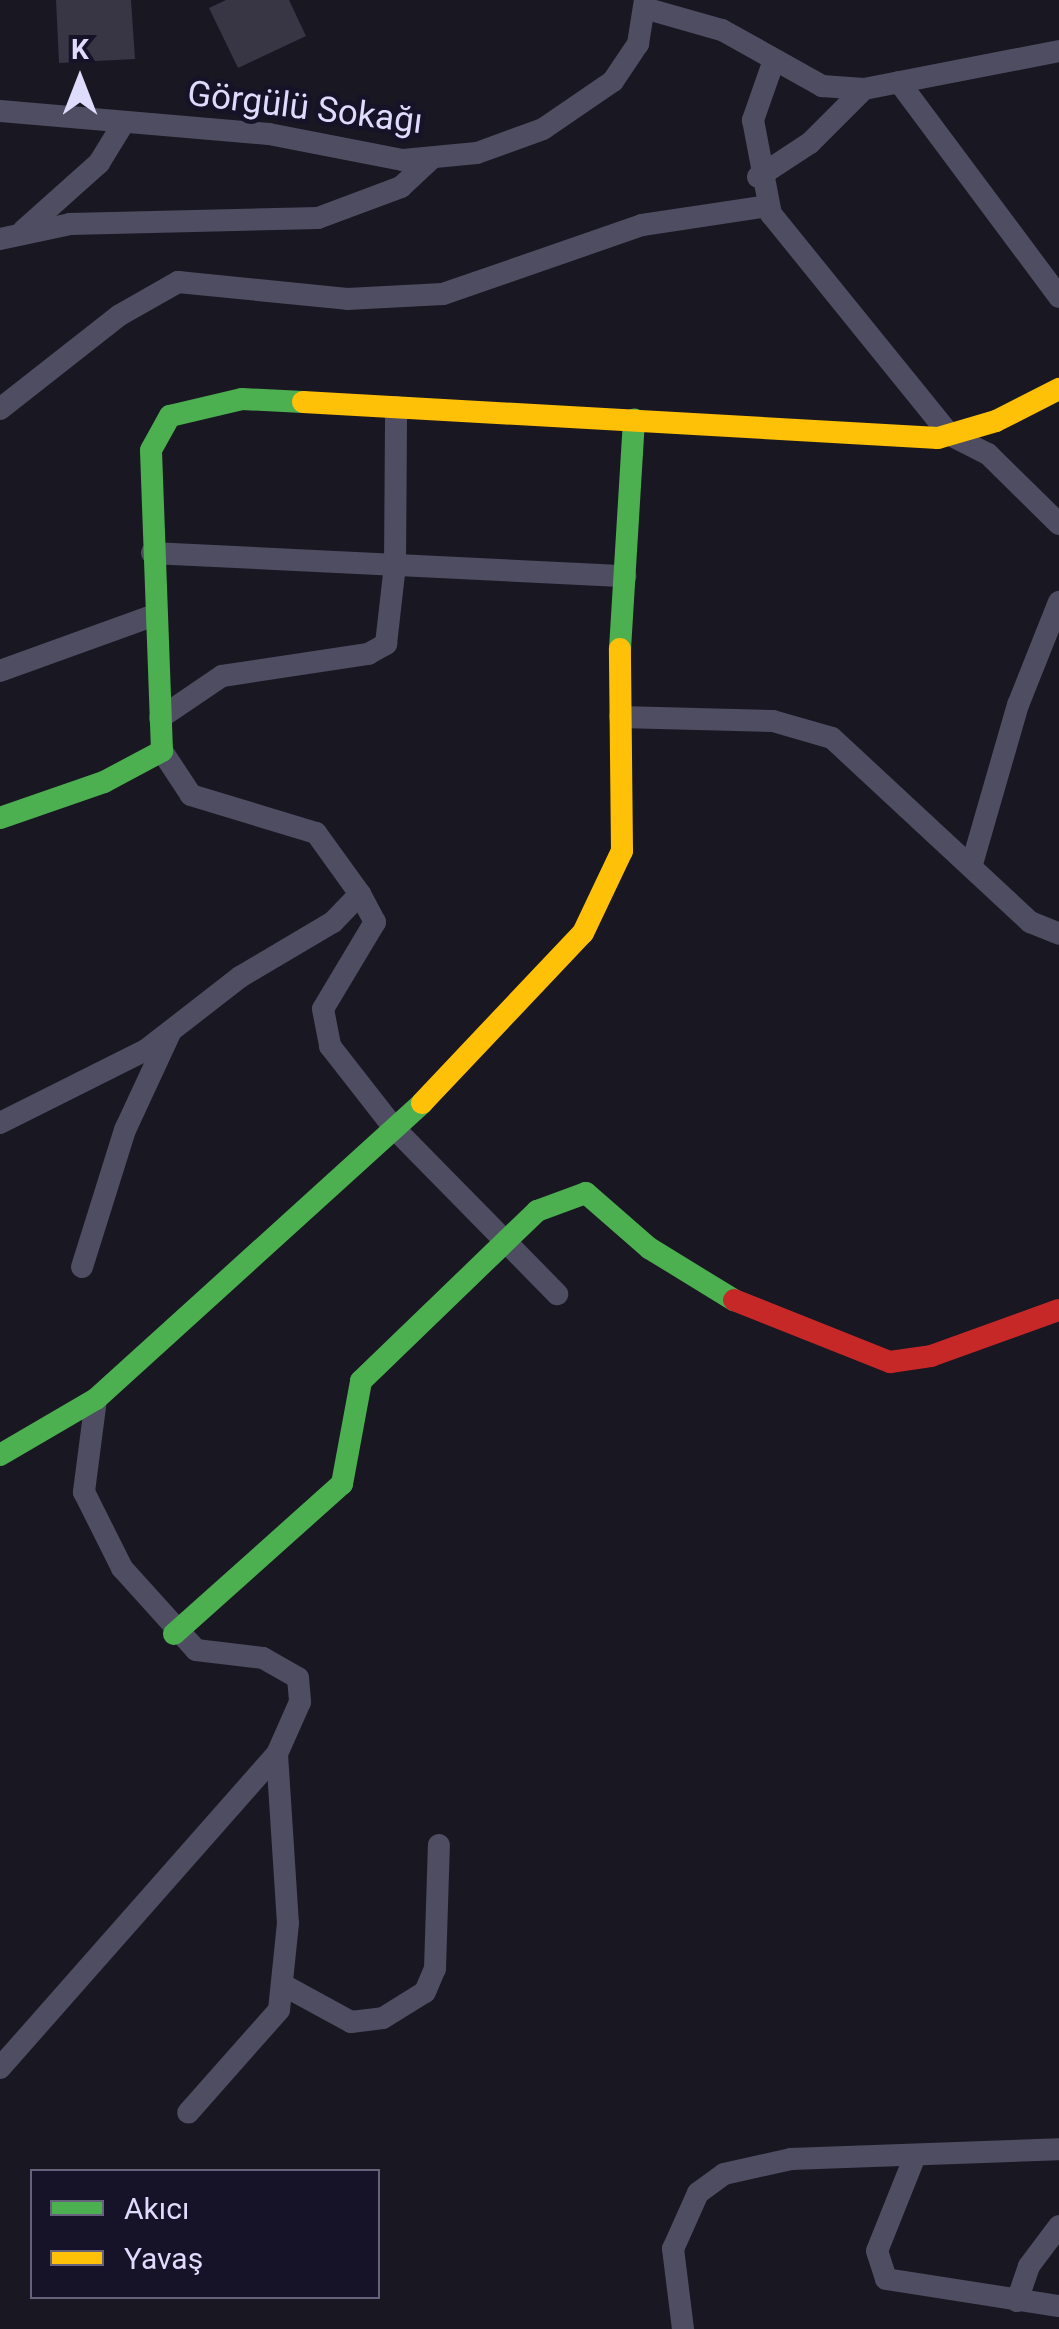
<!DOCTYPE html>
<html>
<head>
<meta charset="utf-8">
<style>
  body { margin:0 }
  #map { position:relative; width:1059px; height:2329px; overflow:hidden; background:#191722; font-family:Roboto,sans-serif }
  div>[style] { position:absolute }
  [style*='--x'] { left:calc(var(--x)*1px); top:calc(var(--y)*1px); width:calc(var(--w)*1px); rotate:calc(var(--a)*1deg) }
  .building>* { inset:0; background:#383544 }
  .street>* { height:22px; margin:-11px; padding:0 11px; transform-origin:11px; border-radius:11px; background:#4e4d61 }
  .fast>* { height:22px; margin:-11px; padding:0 11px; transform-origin:11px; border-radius:11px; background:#4caf50 }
  .slow>* { height:22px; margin:-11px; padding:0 11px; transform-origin:11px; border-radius:11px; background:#ffc107 }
  .jam>* { height:22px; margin:-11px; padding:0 11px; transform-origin:11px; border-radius:11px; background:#c62828 }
  span { translate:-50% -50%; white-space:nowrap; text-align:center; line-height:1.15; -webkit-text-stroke:9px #161227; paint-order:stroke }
  .street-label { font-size:35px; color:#dfdbfc }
  .legend { position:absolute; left:30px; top:2169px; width:350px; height:130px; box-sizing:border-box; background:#161227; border:2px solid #66627c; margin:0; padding:12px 18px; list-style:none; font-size:30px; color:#dfdbfc }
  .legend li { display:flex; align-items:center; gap:20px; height:50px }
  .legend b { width:50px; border:2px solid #66627c }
  .north { position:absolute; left:30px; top:30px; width:100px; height:100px; -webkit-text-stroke:8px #161227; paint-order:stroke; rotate:0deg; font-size:28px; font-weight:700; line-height:40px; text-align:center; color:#dfdbfc }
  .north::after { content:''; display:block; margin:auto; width:35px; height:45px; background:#dfdbfc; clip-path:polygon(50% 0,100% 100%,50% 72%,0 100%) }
</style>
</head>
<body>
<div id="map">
  <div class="building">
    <div style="clip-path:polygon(56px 0,131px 0,135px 59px,59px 63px)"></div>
    <div style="clip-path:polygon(226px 0,289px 0,306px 36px,238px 68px,209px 8px)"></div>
  </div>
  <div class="street">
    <div style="--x:644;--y:8;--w:81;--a:15.8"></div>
    <div style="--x:722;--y:30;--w:115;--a:29.2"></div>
    <div style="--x:822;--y:86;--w:42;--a:4.1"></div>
    <div style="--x:864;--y:89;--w:199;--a:-11"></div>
    <div style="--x:774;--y:60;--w:64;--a:109.3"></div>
    <div style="--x:753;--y:120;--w:96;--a:79.2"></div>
    <div style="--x:771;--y:214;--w:284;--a:51"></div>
    <div style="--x:950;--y:435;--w:42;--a:26.6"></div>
    <div style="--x:988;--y:454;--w:100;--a:44.6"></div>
    <div style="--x:899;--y:82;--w:268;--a:53.3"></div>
    <div style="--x:0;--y:111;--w:270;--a:4.9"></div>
    <div style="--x:269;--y:134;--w:136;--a:11"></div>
    <div style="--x:403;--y:160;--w:74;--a:-5.4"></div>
    <div style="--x:477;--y:153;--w:70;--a:-20"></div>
    <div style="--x:543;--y:129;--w:85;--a:-34.4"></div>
    <div style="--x:613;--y:81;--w:45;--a:-56"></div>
    <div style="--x:638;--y:44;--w:45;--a:-81"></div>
    <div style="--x:758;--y:177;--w:62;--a:-33.2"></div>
    <div style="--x:810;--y:143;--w:76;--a:-45"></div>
    <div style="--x:24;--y:230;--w:101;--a:-41.8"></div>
    <div style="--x:99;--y:163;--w:46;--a:-58.4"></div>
    <div style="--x:0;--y:239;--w:72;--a:-12.1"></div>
    <div style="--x:70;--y:224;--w:248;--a:-1.4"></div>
    <div style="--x:318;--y:218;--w:89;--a:-20.5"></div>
    <div style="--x:401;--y:187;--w:41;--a:-43"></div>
    <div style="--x:0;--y:409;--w:152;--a:-38.1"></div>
    <div style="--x:120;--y:315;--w:67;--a:-29.6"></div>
    <div style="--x:178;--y:282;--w:170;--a:5.7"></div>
    <div style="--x:347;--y:299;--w:96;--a:-3"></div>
    <div style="--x:443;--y:294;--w:211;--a:-19.1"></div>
    <div style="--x:642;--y:225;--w:127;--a:-8.6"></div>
    <div style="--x:152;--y:553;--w:474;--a:2.8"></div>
    <div style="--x:0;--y:671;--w:165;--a:-19.9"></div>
    <div style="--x:620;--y:717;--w:153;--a:1.5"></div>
    <div style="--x:773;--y:721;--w:61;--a:16.1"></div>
    <div style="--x:832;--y:738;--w:270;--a:42.9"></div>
    <div style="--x:1030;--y:922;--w:31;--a:22"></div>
    <div style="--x:160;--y:718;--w:75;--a:-34.1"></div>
    <div style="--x:222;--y:676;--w:148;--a:-8.6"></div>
    <div style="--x:368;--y:654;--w:21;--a:-29"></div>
    <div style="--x:386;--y:644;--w:80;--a:-83.5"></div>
    <div style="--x:395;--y:565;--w:158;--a:-89.6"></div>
    <div style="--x:972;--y:864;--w:166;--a:-73.9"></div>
    <div style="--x:1018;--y:705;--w:111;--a:-68.3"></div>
    <div style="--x:360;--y:894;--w:32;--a:62"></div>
    <div style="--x:375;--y:922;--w:101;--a:120.9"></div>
    <div style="--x:323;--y:1009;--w:38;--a:79"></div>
    <div style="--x:330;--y:1046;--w:104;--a:52"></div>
    <div style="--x:394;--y:1128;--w:233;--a:45.5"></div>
    <div style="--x:0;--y:1123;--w:163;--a:-26.6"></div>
    <div style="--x:146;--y:1050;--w:119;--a:-37.8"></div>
    <div style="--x:240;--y:977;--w:108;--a:-30.6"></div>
    <div style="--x:333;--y:922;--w:39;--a:-46"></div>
    <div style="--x:360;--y:894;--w:75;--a:-125.8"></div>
    <div style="--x:316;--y:833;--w:131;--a:-163.1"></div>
    <div style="--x:191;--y:795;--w:53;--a:-123.4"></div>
    <div style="--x:82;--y:1267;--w:144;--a:-72.6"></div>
    <div style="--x:125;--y:1130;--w:107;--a:-65.1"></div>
    <div style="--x:96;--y:1399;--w:94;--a:97.4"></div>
    <div style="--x:84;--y:1492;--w:85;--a:63.4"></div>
    <div style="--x:122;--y:1568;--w:110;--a:47.9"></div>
    <div style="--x:196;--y:1650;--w:67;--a:6.8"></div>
    <div style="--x:263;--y:1658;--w:40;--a:29.7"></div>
    <div style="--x:298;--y:1678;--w:24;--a:85"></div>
    <div style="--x:300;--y:1702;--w:57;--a:113.9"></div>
    <div style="--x:277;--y:1754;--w:169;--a:86.3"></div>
    <div style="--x:288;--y:1923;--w:87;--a:95.9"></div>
    <div style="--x:279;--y:2010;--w:137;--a:131.5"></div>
    <div style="--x:285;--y:1986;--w:75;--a:28.6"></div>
    <div style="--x:351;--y:2022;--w:32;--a:-7"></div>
    <div style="--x:383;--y:2018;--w:49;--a:-31.8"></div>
    <div style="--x:425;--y:1992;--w:25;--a:-67"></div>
    <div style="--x:435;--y:1969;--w:124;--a:-88.2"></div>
    <div style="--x:0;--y:2068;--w:419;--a:-48.6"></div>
    <div style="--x:915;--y:2156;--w:102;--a:111.8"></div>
    <div style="--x:877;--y:2251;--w:29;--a:72"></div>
    <div style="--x:886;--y:2279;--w:175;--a:8.9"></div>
    <div style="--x:1017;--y:2301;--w:37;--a:-71"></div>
    <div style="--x:1029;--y:2266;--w:50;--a:-53.1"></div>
    <div style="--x:683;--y:2329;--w:81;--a:-97.1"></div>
    <div style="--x:673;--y:2249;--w:61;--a:-65.9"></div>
    <div style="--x:698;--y:2193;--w:32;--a:-36"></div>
    <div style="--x:724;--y:2174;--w:69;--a:-12.6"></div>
    <div style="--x:791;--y:2159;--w:268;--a:-2.1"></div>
  </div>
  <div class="fast">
    <div style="--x:620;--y:649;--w:230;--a:-86.5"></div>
    <div style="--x:0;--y:818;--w:110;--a:-19.1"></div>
    <div style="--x:104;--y:782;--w:66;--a:-28.1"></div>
    <div style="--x:162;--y:751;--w:301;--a:-92.1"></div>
    <div style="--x:151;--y:450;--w:39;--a:-61"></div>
    <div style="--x:170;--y:416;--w:74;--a:-13.3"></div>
    <div style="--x:242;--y:399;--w:61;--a:2.8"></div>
    <div style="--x:0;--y:1455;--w:111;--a:-30.3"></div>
    <div style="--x:96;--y:1399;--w:440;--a:-42.2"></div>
    <div style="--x:174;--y:1634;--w:225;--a:-41.8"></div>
    <div style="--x:342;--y:1484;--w:105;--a:-79.5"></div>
    <div style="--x:361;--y:1381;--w:245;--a:-44"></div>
    <div style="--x:537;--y:1211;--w:52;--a:-20.2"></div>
    <div style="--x:586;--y:1193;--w:84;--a:41.1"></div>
    <div style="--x:649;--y:1248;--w:100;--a:31.5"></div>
  </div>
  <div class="slow">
    <div style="--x:303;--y:402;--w:636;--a:3.24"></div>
    <div style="--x:938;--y:438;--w:60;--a:-16.3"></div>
    <div style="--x:996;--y:421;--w:71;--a:-26.9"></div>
    <div style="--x:422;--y:1103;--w:234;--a:-46.6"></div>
    <div style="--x:583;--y:933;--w:91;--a:-64.6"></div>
    <div style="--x:622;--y:851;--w:202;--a:-90.6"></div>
  </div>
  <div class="jam">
    <div style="--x:734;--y:1300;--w:168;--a:21.7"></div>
    <div style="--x:890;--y:1362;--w:41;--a:-8.3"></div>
    <div style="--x:931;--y:1356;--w:136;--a:-19.8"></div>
  </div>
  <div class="street-label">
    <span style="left:305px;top:108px;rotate:7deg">Görgülü Sokağı</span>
  </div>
  <ul class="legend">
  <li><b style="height:12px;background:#4caf50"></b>Akıcı</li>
  <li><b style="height:12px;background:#ffc107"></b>Yavaş</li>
  </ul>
  <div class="north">K</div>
</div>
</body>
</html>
